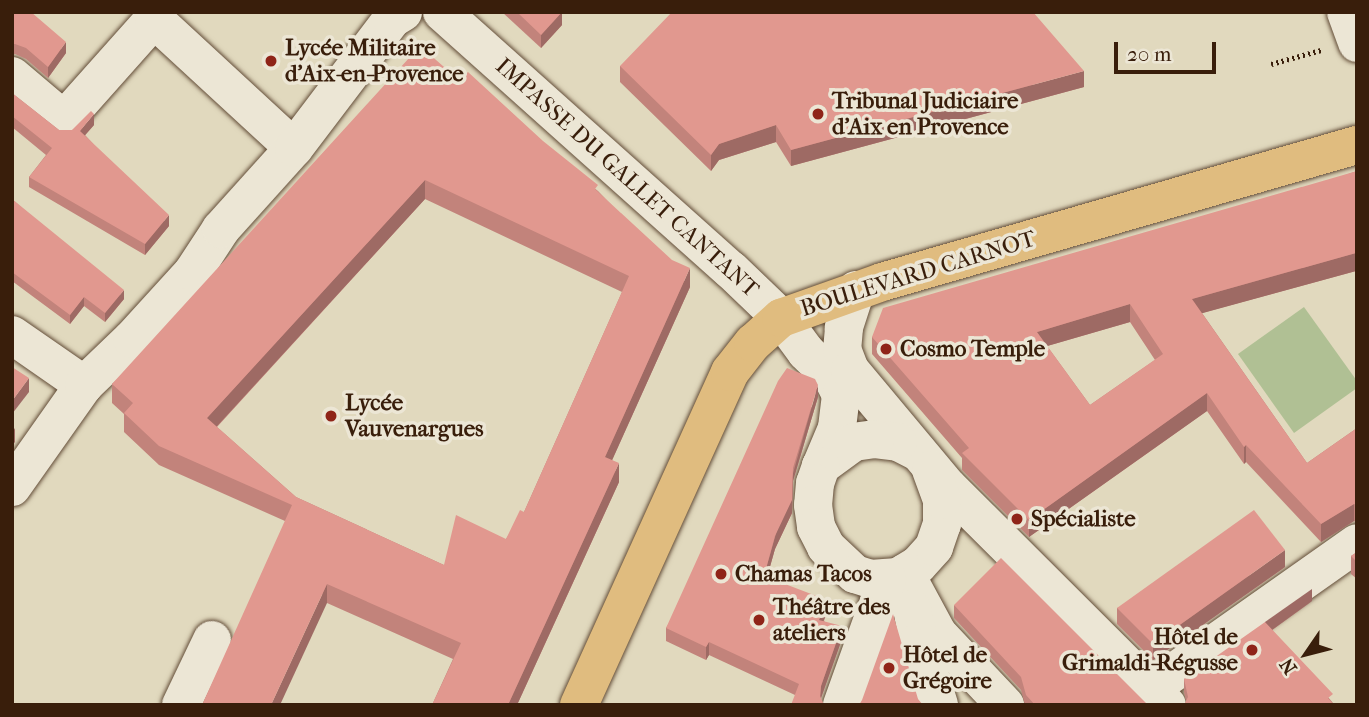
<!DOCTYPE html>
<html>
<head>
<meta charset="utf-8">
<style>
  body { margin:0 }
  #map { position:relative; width:1369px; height:717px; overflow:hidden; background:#e1d9be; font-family:"IM FELL French Canon",serif }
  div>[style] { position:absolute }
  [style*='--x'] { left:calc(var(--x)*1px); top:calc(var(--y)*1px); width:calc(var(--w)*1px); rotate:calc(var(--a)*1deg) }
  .green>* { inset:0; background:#b0c094 }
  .path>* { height:4.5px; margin-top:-2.25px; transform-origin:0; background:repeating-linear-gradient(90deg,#391e0b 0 2px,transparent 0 5.5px) }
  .roads { filter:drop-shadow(0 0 2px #634d38) drop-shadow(0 0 2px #634d38) }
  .minor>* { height:38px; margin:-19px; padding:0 19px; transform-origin:19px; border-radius:19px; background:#ece6d5 }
  .major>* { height:38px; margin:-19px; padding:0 19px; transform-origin:19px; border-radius:19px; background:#e0bc7f }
  .wall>* { inset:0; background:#c2837b }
  .shaded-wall>* { inset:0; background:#9e6a64 }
  .building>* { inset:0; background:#e1988f }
  .dots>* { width:19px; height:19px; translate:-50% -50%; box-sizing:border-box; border:4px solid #ece6d5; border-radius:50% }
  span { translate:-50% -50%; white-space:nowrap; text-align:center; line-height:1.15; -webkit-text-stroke:7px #ece6d5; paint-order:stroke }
  .poi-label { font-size:23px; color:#391e0b; font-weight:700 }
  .left { translate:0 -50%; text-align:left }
  .right { translate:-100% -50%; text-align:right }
  .street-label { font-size:23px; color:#391e0b }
  .frame { position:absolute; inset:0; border:14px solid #391e0b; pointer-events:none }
  .north { position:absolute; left:1271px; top:619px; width:70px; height:70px; -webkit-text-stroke:5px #ece6d5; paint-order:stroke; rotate:235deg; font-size:19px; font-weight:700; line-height:28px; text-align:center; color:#391e0b }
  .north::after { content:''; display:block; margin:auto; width:24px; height:32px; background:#391e0b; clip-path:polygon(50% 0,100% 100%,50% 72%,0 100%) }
  .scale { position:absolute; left:1114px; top:42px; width:102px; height:32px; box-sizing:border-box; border:4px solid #391e0b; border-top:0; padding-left:9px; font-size:21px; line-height:24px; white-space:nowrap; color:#391e0b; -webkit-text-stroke:5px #ece6d5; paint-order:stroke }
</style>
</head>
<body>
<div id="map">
  <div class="green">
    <div style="clip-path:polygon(1304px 307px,1357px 381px,1357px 388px,1294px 433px,1238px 354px)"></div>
  </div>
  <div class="path">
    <div style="--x:1271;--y:64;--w:52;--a:-15.6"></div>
  </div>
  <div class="roads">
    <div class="minor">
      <div style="--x:442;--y:12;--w:387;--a:41.8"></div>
      <div style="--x:731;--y:270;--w:69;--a:43.8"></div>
      <div style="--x:781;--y:318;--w:42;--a:53.7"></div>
      <div style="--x:806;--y:352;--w:36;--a:44"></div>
      <div style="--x:832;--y:377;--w:20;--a:63"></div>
      <div style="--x:841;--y:395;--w:33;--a:97"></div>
      <div style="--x:837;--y:428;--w:41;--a:112.8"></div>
      <div style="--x:1346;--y:12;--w:33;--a:70"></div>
      <div style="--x:12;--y:76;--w:68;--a:40.2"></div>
      <div style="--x:64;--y:120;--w:135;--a:-48.3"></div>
      <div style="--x:154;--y:19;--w:190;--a:42.7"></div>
      <div style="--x:856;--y:290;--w:40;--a:108"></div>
      <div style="--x:844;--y:328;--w:21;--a:95"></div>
      <div style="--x:842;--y:349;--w:22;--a:69"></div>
      <div style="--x:850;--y:370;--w:153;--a:50.1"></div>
      <div style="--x:948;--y:487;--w:309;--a:44.9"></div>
      <div style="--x:12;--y:335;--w:88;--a:34.8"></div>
      <div style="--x:84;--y:385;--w:125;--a:125.2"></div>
      <div style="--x:84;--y:385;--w:66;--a:-43.8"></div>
      <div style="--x:132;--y:339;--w:91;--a:-47.7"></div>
      <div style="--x:193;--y:272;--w:51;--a:-56.9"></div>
      <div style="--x:221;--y:229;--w:109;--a:-48"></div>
      <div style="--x:294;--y:148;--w:162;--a:-52.8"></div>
      <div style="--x:392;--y:19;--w:13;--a:-32"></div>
      <div style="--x:918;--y:452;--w:22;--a:-153"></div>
      <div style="--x:898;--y:442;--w:23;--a:-173"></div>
      <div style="--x:875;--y:439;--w:21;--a:172"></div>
      <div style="--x:854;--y:442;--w:41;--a:144"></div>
      <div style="--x:821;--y:466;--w:18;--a:109"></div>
      <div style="--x:815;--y:483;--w:22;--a:95"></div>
      <div style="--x:813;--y:505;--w:22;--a:82"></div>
      <div style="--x:816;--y:527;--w:22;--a:63"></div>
      <div style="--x:826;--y:547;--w:40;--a:43"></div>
      <div style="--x:855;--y:574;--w:16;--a:18"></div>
      <div style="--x:870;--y:579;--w:28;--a:-4"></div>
      <div style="--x:898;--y:577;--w:23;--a:-31"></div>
      <div style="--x:918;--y:565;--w:24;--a:-48"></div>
      <div style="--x:934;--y:547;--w:24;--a:-71"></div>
      <div style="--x:942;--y:524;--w:24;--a:-90"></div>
      <div style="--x:942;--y:500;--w:32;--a:-110"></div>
      <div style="--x:905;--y:573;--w:69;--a:61.6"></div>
      <div style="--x:938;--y:634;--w:98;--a:46.7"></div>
      <div style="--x:912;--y:609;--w:33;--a:78"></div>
      <div style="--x:919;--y:641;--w:67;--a:72.6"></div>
      <div style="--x:1150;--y:689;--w:253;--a:-35.2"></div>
      <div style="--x:181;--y:705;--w:72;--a:-64.5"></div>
      <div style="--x:842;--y:705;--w:134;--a:-70.3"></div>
    </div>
    <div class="major">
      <div style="--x:579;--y:705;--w:366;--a:-65.6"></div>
      <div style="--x:730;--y:372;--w:37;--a:-52"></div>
      <div style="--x:753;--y:343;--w:38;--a:-42"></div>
      <div style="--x:781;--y:318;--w:107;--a:-19.6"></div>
      <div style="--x:882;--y:282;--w:494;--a:-16.1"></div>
    </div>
  </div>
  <div class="wall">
    <div style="clip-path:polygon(12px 12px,66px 53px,48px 78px,26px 59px,15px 54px,12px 55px)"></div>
    <div style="clip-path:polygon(502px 12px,562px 12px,562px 25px,541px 48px)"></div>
    <div style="clip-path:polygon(620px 66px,1084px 87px,791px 166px,776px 142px,719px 160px,711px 171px,620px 82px)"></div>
    <div style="clip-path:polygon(evenodd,459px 80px,598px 191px,690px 287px,612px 460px,619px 482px,517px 705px,432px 705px,453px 659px,327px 603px,285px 521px,159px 465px,124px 432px,124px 414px,112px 403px,112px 384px,459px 80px,425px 199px,622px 292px,524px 512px,506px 539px,444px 565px,296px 497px,217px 427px,425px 199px)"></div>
    <div style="clip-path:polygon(12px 93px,59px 130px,72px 130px,94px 125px,85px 135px,169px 226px,145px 255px,29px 187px,29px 177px,46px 155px,12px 127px)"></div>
    <div style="clip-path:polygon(evenodd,1357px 171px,1357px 273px,1356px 271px,1202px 313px,1307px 463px,1357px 428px,1357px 522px,1354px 521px,1321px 542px,1246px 462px,1244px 464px,1207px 411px,1029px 537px,962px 470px,962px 458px,872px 354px,872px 337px,1357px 171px,1130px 322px,1155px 360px,1090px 405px,1047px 346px,1130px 322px)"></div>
    <div style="clip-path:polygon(12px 199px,124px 299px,105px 322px,84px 306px,70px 324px,12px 281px)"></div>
    <div style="clip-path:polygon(818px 397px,793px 481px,792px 513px,775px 549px,767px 577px,827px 612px,824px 621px,842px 639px,821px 698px,795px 695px,709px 655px,706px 660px,666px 641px,666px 628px)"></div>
    <div style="clip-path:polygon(1357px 552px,1357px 579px,1351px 574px,1351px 556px)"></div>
    <div style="clip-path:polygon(1285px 567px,1153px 660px,1117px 624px,1117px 608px)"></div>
    <div style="clip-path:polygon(1312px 601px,1272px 630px,1333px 703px,1186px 701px,1184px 692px,1184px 679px)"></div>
    <div style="clip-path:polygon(954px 605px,1148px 705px,1025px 705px,1021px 690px,954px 618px)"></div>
  </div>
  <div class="shaded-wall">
    <div style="clip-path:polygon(562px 12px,562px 25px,541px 48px,541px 35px)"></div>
    <div style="clip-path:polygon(66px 42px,66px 53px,48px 78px,48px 67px)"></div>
    <div style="clip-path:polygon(1084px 71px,1084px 87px,791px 166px,791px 150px)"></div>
    <div style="clip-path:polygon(94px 114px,94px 125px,80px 141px,80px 131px)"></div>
    <div style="clip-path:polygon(776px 125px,776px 142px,719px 160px,711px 171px,711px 155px,719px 144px)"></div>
    <div style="clip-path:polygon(425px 180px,425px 199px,207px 437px,207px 418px)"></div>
    <div style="clip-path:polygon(169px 215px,169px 226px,145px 255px,145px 244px)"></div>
    <div style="clip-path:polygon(1356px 253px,1356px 271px,1192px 316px,1192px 299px)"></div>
    <div style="clip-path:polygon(690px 268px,690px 287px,605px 476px,605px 457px)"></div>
    <div style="clip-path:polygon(124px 290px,124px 299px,105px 322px,105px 313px)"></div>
    <div style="clip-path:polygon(84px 297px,84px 306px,70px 324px,70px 315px)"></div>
    <div style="clip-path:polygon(1130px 304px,1130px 322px,1037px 349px,1037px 332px)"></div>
    <div style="clip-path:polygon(29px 378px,29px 392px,12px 414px,12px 401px)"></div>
    <div style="clip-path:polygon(818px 385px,818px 397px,793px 481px,792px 513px,775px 549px,764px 588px,764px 576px)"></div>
    <div style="clip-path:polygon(1207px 393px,1207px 411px,1029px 537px,1029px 520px)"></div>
    <div style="clip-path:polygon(15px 428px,15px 442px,12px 446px,12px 433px)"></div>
    <div style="clip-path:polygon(1246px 445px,1246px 462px,1244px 464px,1244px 447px)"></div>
    <div style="clip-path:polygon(619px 463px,619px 482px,517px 705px,508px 705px)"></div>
    <div style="clip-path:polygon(1354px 504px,1354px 521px,1321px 542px,1321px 524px)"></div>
    <div style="clip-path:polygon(1285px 550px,1285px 567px,1153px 660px,1153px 644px)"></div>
    <div style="clip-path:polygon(327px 584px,327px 603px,280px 705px,271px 705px)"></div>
    <div style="clip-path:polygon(1312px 589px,1312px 601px,1265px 635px,1265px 622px)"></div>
    <div style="clip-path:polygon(827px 600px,827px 612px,819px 632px,819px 620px)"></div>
    <div style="clip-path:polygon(842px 626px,842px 639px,821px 698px,820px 705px,821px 686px)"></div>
    <div style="clip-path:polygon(709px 642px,709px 655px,706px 660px,706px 647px)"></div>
  </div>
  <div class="building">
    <div style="clip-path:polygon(12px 12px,31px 12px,66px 42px,48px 67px,26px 48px,15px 44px,12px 44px)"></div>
    <div style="clip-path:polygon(517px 12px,562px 12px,541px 35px)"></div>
    <div style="clip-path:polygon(672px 12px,1033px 12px,1084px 71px,791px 150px,776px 125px,719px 144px,711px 155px,620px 66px)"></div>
    <div style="clip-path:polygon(evenodd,420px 46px,459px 80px,468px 72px,543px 141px,598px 185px,595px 189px,672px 260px,690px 268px,605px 457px,619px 463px,508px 705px,432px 705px,461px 643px,327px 584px,271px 705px,202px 705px,292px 505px,159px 446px,124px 413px,133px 403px,112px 384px,420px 46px,425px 180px,629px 276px,524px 512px,520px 510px,506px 539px,456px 515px,444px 565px,296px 497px,207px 418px,425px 180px)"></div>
    <div style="clip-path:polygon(12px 93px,59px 130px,72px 130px,91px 111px,94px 114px,80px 131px,169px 215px,145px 244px,29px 177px,52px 148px,12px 116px)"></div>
    <div style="clip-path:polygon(evenodd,1357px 171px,1357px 255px,1356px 253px,1192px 299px,1307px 463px,1357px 428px,1357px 505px,1354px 504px,1321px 524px,1246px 445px,1244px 447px,1207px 393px,1029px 520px,962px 453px,969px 448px,872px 337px,883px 308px,1357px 171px,1130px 304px,1163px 354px,1090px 405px,1037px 332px,1130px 304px)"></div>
    <div style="clip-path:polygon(12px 199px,124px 290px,105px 313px,84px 297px,70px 315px,12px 272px)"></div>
    <div style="clip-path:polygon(12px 367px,29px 378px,12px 401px)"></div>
    <div style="clip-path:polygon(787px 368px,815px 379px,818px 385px,793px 468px,792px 500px,775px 536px,764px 576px,827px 600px,819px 620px,842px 626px,821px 686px,820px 696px,824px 705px,791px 705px,799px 684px,709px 642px,706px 647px,666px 628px,778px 381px)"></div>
    <div style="clip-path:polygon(1254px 510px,1285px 550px,1153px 644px,1117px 608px)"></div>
    <div style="clip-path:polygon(1357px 552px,1357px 562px,1351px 556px)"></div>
    <div style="clip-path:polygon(1001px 558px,1148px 705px,1035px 705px,1026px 695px,1021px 677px,954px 605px)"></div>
    <div style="clip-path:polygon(1312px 589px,1265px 622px,1333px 694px,1328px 698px,1334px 705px,1184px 705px,1188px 697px,1184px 679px)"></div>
    <div style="clip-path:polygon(893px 614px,918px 699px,923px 705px,859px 705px,862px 700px)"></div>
  </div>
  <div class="dots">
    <div style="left:271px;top:61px;background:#8f2418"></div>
    <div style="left:818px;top:114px;background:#8f2418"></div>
    <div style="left:886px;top:349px;background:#8f2418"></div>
    <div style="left:331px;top:416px;background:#8f2418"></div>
    <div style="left:1017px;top:519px;background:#8f2418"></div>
    <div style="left:721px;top:574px;background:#8f2418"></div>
    <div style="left:759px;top:620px;background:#8f2418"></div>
    <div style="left:1252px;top:650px;background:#8f2418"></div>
    <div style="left:889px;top:668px;background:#8f2418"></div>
  </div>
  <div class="poi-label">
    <span class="left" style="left:285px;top:61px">Lycée Militaire<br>d'Aix-en-Provence</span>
    <span class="left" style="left:832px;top:114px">Tribunal Judiciaire<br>d'Aix en Provence</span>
    <span class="left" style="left:900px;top:349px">Cosmo Temple</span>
    <span class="left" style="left:345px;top:416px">Lycée<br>Vauvenargues</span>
    <span class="left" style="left:1031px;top:519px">Spécialiste</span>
    <span class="left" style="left:735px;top:574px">Chamas Tacos</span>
    <span class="left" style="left:773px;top:620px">Théâtre des<br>ateliers</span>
    <span class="right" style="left:1238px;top:650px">Hôtel de<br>Grimaldi-Régusse</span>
    <span class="left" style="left:903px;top:668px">Hôtel de<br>Grégoire</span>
  </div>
  <div class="street-label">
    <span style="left:627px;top:178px;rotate:42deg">IMPASSE DU GALLET CANTANT</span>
    <span style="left:918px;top:274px;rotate:-17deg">BOULEVARD CARNOT</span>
  </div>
  <div class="frame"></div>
  <div class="north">N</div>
  <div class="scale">20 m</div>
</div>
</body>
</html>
